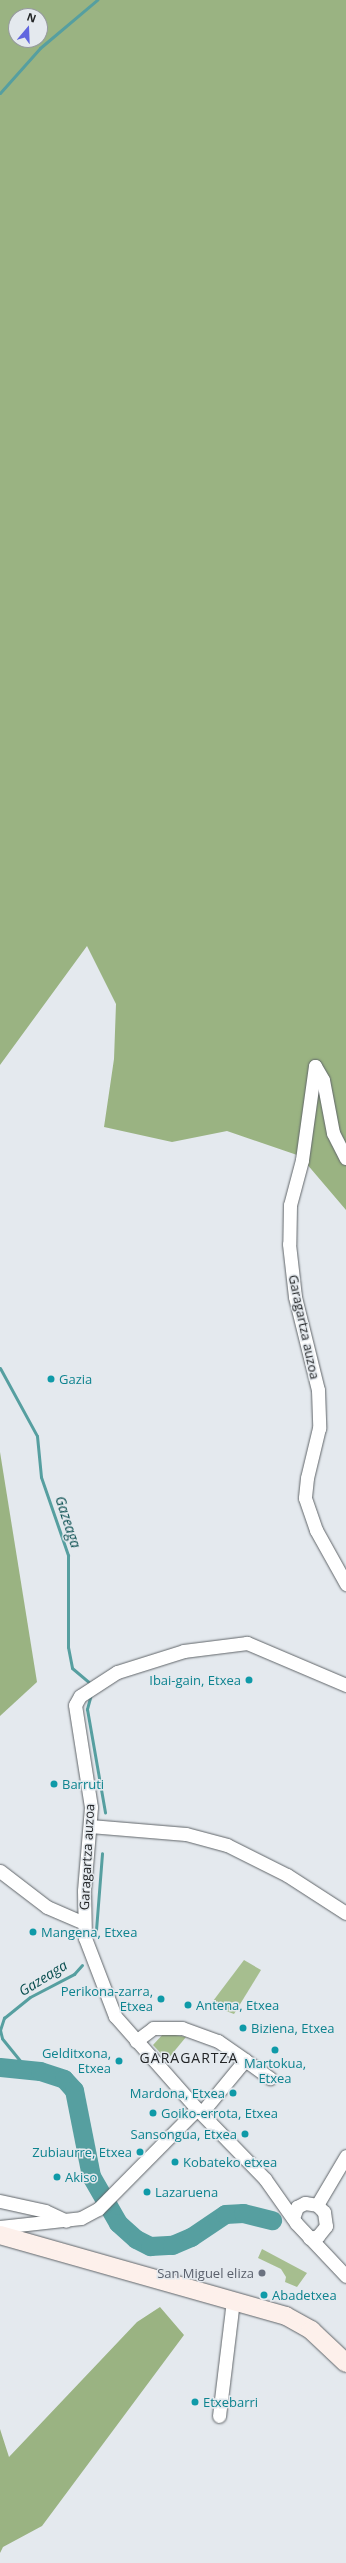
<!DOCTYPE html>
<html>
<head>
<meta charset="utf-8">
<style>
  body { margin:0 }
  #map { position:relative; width:346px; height:2563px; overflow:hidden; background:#e4e9ee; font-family:"Open Sans",sans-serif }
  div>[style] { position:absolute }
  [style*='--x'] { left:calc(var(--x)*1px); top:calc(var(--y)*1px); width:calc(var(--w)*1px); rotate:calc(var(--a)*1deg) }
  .green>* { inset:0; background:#a6be8f }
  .forest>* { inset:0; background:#9ab382 }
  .stream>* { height:3px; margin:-1.5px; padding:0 1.5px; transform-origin:1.5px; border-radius:1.5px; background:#569fa0 }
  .river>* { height:19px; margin:-9.5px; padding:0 9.5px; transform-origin:9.5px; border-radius:9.5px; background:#569fa0 }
  .roads { filter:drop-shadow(0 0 1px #606569) drop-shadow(0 0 1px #606569) }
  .minor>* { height:13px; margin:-6.5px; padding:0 6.5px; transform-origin:6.5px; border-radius:6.5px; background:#fff }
  .secondary>* { height:18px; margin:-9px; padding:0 9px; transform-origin:9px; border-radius:9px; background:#fdf0eb }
  .dots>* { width:11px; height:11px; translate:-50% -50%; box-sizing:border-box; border:2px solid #e4e9ee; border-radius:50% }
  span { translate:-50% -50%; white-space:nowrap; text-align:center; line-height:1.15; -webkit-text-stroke:3px #e4e9ee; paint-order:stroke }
  .street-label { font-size:13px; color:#222426 }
  .culture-label { font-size:13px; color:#0d838f }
  .left { translate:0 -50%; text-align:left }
  .right { translate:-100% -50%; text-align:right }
  .worship-label { font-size:13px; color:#5b616d }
  .water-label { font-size:14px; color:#064c4d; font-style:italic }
  .neighbourhood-label { font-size:14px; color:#222426; letter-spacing:1px }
  .north { position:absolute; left:8px; top:8px; width:40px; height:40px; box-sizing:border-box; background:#e4e9ee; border:1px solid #969a9e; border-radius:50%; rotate:19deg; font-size:11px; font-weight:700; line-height:16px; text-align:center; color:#222426 }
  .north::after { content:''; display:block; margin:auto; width:14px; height:18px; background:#6166df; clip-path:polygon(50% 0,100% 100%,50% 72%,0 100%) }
</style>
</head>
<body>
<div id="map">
  <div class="green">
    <div style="clip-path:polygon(244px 1960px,261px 1970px,234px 2014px,210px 2005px)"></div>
    <div style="clip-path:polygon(164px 2033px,186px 2037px,167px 2060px,153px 2045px)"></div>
    <div style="clip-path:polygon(262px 2249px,307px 2273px,297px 2287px,285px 2282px,286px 2277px,281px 2269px,258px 2258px)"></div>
  </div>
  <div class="forest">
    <div style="clip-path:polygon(evenodd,0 0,346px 0,346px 1210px,300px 1156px,227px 1131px,172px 1142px,104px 1127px,114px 1059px,116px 1004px,87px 946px,0 1065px,0 0,16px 16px,40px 16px,40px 40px,16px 40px,16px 16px)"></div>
    <div style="clip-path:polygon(0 1452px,37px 1682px,0 1716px)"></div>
    <div style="clip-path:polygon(160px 2307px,184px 2335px,42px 2526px,3px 2547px,0 2553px,0 2429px,9px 2457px,137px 2322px)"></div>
  </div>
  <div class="stream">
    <div style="--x:0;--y:93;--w:60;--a:-48.4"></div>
    <div style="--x:40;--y:48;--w:75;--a:-40.1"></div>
    <div style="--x:0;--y:1368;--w:77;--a:61.4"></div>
    <div style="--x:37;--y:1436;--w:41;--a:84.4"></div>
    <div style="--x:41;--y:1477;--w:83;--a:70.9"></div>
    <div style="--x:68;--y:1555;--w:92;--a:90"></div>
    <div style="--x:68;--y:1647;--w:21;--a:79"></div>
    <div style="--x:72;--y:1668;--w:25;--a:40"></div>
    <div style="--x:91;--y:1694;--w:16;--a:105"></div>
    <div style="--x:87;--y:1709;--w:105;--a:80.1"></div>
    <div style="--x:96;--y:1930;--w:77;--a:-85.5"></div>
    <div style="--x:26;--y:2068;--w:38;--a:-129"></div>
    <div style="--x:2;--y:2038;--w:8;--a:-104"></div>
    <div style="--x:0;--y:2030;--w:13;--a:-72"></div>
    <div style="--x:4;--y:2018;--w:33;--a:-39"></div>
    <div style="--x:30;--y:1997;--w:50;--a:-27.6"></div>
    <div style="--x:74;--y:1974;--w:12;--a:-48"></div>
  </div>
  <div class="river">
    <div style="--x:0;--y:2067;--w:40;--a:5.7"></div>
    <div style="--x:40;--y:2071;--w:25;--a:18"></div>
    <div style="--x:64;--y:2079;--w:15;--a:48"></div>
    <div style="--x:74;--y:2090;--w:88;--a:78.8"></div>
    <div style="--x:91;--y:2176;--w:54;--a:60.1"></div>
    <div style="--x:118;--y:2223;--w:24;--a:42"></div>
    <div style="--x:136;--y:2239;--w:16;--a:27"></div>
    <div style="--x:150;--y:2246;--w:22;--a:-3"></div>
    <div style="--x:172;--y:2245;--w:21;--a:-23"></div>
    <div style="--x:191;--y:2237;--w:41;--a:-34.1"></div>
    <div style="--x:225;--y:2214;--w:18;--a:-3"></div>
    <div style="--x:243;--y:2213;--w:30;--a:14"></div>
  </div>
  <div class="roads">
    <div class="minor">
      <div style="--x:315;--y:1066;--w:95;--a:97.9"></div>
      <div style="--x:302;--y:1160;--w:47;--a:104.9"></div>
      <div style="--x:290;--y:1205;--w:39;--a:91"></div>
      <div style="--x:289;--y:1244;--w:53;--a:83.5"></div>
      <div style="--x:295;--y:1297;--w:96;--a:76.1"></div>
      <div style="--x:318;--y:1390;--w:38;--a:88"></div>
      <div style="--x:319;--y:1428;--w:51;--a:103.5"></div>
      <div style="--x:307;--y:1478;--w:20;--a:96"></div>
      <div style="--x:305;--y:1498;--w:34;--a:71"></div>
      <div style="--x:316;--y:1530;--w:62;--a:60.9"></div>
      <div style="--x:315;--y:1066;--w:16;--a:60"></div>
      <div style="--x:323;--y:1080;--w:54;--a:79.3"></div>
      <div style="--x:333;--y:1133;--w:28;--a:63"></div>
      <div style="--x:346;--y:1685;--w:108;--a:-157"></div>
      <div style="--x:247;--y:1643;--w:64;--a:172.8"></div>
      <div style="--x:184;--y:1651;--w:70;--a:162.6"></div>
      <div style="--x:117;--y:1672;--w:44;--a:147"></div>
      <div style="--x:80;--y:1696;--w:10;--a:119"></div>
      <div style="--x:75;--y:1705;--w:103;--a:81.1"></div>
      <div style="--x:91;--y:1807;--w:84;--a:94.8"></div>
      <div style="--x:84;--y:1891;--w:47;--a:88.8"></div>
      <div style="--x:85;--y:1938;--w:84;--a:69"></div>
      <div style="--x:115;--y:2016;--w:124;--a:48.6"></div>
      <div style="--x:197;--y:2109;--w:98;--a:45.8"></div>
      <div style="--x:265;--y:2179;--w:54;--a:54.8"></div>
      <div style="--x:296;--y:2223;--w:73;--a:46.7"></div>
      <div style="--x:90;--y:1826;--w:96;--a:4.8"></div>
      <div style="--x:186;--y:1834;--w:42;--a:15"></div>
      <div style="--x:227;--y:1845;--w:67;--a:26.6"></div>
      <div style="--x:287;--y:1875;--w:70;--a:32.8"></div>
      <div style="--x:0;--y:1871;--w:59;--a:37.5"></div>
      <div style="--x:47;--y:1907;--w:40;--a:23.4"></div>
      <div style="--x:136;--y:2041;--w:21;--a:-37"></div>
      <div style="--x:153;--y:2028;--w:29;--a:0"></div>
      <div style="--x:182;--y:2028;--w:38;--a:20"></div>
      <div style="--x:218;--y:2041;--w:33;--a:35"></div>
      <div style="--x:245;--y:2060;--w:66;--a:129.5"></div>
      <div style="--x:245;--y:2060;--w:31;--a:36"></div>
      <div style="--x:0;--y:2201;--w:46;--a:12.5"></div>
      <div style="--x:45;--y:2211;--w:23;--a:25"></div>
      <div style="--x:317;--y:2205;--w:57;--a:-59.4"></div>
      <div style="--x:293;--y:2218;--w:12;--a:-70"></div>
      <div style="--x:297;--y:2207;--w:9;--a:-27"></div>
      <div style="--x:305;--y:2203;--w:12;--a:9"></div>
      <div style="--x:317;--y:2205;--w:10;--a:45"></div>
      <div style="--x:324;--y:2212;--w:14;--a:82"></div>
      <div style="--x:326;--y:2226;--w:13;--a:129"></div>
      <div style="--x:318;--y:2236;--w:9;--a:167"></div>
      <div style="--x:0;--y:2227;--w:81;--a:-6.3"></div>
      <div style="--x:81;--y:2218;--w:19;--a:-28"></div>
      <div style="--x:98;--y:2209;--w:141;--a:-45.3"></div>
      <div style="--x:219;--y:2416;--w:117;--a:-83.1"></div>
    </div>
    <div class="secondary">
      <div style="--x:0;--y:2235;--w:297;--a:15.8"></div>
      <div style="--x:286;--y:2316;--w:29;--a:29"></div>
      <div style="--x:311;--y:2330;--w:48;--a:43.3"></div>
    </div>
  </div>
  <div class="dots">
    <div style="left:51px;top:1379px;background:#0f9aa8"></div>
    <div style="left:249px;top:1680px;background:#0f9aa8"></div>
    <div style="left:54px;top:1784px;background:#0f9aa8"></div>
    <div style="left:33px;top:1932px;background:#0f9aa8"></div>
    <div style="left:161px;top:1999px;background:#0f9aa8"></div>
    <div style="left:188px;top:2005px;background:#0f9aa8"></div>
    <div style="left:243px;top:2028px;background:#0f9aa8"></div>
    <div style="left:275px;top:2050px;background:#0f9aa8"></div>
    <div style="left:119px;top:2061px;background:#0f9aa8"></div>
    <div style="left:233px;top:2093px;background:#0f9aa8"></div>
    <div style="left:153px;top:2113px;background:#0f9aa8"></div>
    <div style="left:245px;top:2134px;background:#0f9aa8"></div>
    <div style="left:140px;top:2152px;background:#0f9aa8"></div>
    <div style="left:175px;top:2162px;background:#0f9aa8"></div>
    <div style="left:57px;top:2177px;background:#0f9aa8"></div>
    <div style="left:147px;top:2192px;background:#0f9aa8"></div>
    <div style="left:262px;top:2273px;background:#6b7280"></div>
    <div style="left:264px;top:2295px;background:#0f9aa8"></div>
    <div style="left:195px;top:2402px;background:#0f9aa8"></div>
  </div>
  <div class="street-label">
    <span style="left:304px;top:1327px;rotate:78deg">Garagartza auzoa</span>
    <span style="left:87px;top:1857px;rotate:-87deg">Garagartza auzoa</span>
  </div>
  <div class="culture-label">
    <span class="left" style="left:59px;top:1379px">Gazia</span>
    <span class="right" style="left:241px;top:1680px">Ibai-gain, Etxea</span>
    <span class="left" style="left:62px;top:1784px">Barruti</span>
    <span class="left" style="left:41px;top:1932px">Mangena, Etxea</span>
    <span class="right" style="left:153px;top:1999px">Perikona-zarra,<br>Etxea</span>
    <span class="left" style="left:196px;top:2005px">Antena, Etxea</span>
    <span class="left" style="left:251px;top:2028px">Biziena, Etxea</span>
    <span class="right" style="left:111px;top:2061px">Gelditxona,<br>Etxea</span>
    <span style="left:275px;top:2071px">Martokua,<br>Etxea</span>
    <span class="right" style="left:225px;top:2093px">Mardona, Etxea</span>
    <span class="left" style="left:161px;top:2113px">Goiko-errota, Etxea</span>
    <span class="right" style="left:237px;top:2134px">Sansongua, Etxea</span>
    <span class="right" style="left:132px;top:2152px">Zubiaurre, Etxea</span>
    <span class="left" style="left:183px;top:2162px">Kobateko etxea</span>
    <span class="left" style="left:65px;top:2177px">Akiso</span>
    <span class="left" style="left:155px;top:2192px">Lazaruena</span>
    <span class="left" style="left:272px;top:2295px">Abadetxea</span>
    <span class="left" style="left:203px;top:2402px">Etxebarri</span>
  </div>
  <div class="worship-label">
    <span class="right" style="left:254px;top:2273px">San Miguel eliza</span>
  </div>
  <div class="water-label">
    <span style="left:68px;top:1522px;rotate:72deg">Gazeaga</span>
    <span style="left:43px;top:1978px;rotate:-32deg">Gazeaga</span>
  </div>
  <div class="neighbourhood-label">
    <span style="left:189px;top:2058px">GARAGARTZA</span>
  </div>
  <div class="north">N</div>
</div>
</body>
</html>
